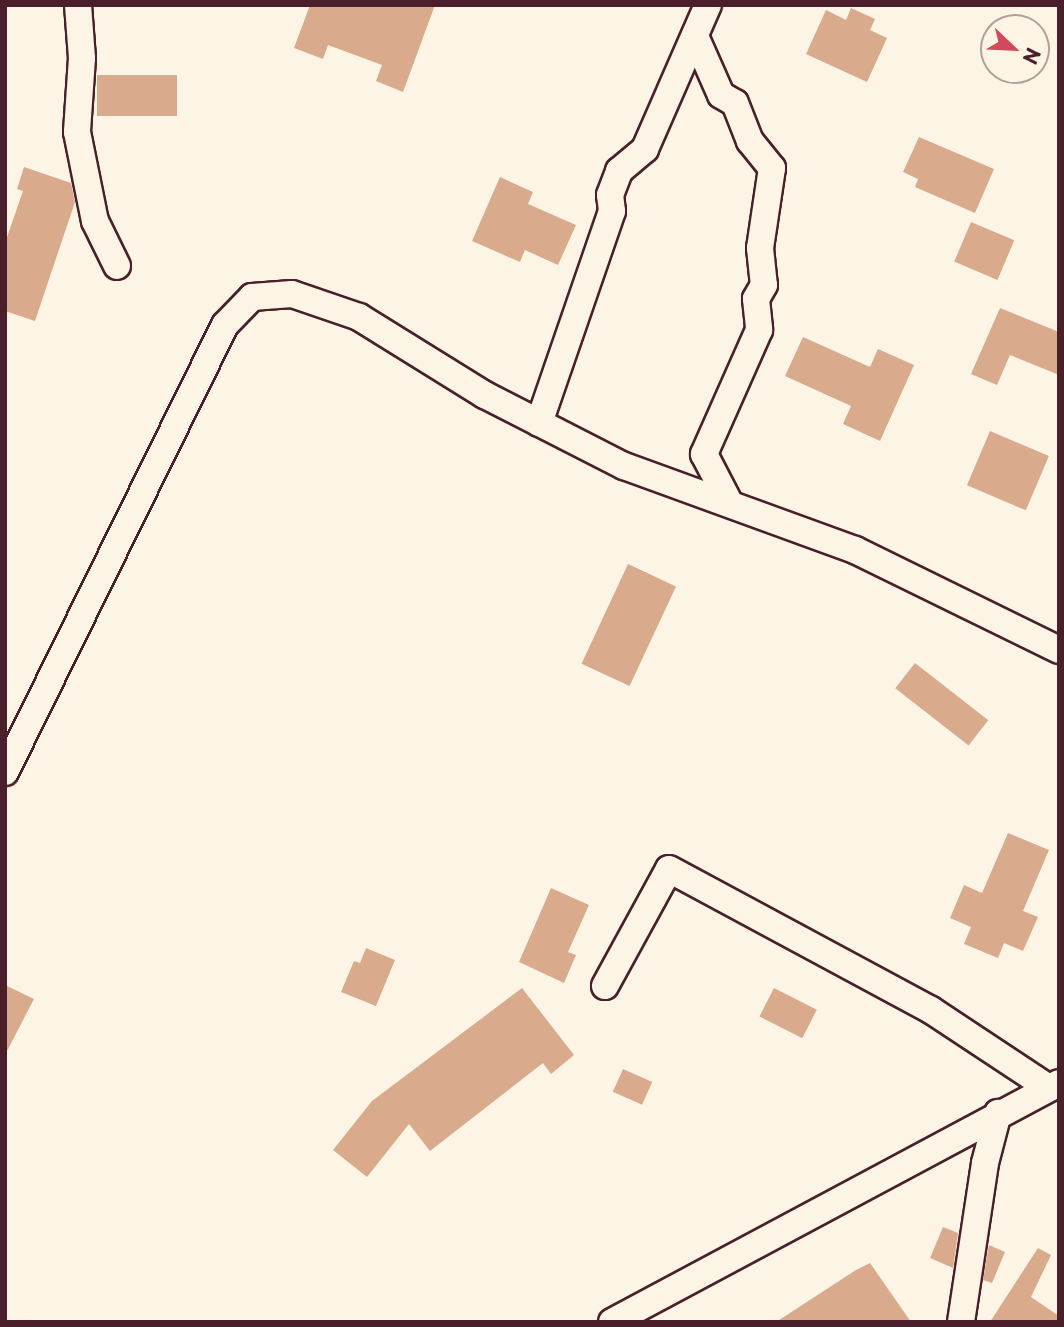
<!DOCTYPE html>
<html>
<head>
<meta charset="utf-8">
<style>
  body { margin:0 }
  #map { position:relative; width:1064px; height:1327px; overflow:hidden; background:#fcf5e5; font-family:"Playpen Sans",sans-serif }
  div>[style] { position:absolute }
  .building>* { inset:0; background:#daaa8c; transform-origin:0 0 }
  .roads { filter:drop-shadow(2px 0 #4a1f2b) drop-shadow(-2px 0 #4a1f2b) drop-shadow(0 2px #4a1f2b) drop-shadow(0 -2px #4a1f2b) }
  .street>* { height:26px; margin:-13px; padding:0 13px; transform-origin:13px; border-radius:13px; background:#fcf5e5 }
  span { translate:-50% -50%; white-space:nowrap; text-align:center; line-height:1.15; -webkit-text-stroke:5px #fcf5e5; paint-order:stroke }
  .frame { position:absolute; inset:0; border:7px solid #4a1f2b; pointer-events:none }
  .north { position:absolute; left:980px; top:14px; width:70px; height:70px; box-sizing:border-box; background:#fcf5e5; border:2px solid #b59f9b; border-radius:50%; rotate:113deg; font-size:19px; font-weight:700; line-height:28px; text-align:center; color:#4a1f2b }
  .north::after { content:''; display:block; margin:auto; width:24px; height:32px; background:#d1495b; clip-path:polygon(50% 0,100% 100%,50% 72%,0 100%) }
</style>
</head>
<body>
<div id="map">
  <div class="building">
    <i style="clip-path:polygon(310px 5px,435px 5px,403px 92px,376px 81px,382px 65px,328px 45px,323px 59px,294px 48px)"></i>
    <i style="clip-path:polygon(851px 8px,875px 19px,870px 30px,887px 38px,867px 82px,806px 54px,826px 10px,846px 20px)"></i>
    <i style="left:97px;top:75px;width:80px;height:41px"></i>
    <i style="clip-path:polygon(919px 137px,994px 169px,975px 213px,915px 187px,918px 179px,903px 172px)"></i>
    <i style="clip-path:polygon(24px 167px,71px 183px,75px 202px,35px 321px,5px 311px,5px 243px,23px 191px,17px 189px)"></i>
    <i style="clip-path:polygon(500px 177px,533px 192px,528px 204px,576px 225px,558px 265px,525px 250px,520px 262px,472px 241px)"></i>
    <i style="left:971px;top:222px;width:47px;height:43px;rotate:23deg"></i>
    <i style="clip-path:polygon(1000px 308px,1059px 332px,1059px 375px,1010px 355px,997px 385px,971px 374px)"></i>
    <i style="clip-path:polygon(803px 337px,870px 367px,878px 349px,914px 365px,880px 441px,843px 424px,851px 406px,785px 376px)"></i>
    <i style="left:990px;top:431px;width:64px;height:59px;rotate:23deg"></i>
    <i style="left:628px;top:564px;width:53px;height:110px;rotate:25deg"></i>
    <i style="left:915px;top:663px;width:93px;height:32px;rotate:38deg"></i>
    <i style="clip-path:polygon(1008px 833px,1049px 850px,1023px 911px,1038px 917px,1023px 951px,1004px 943px,998px 958px,964px 944px,971px 927px,950px 918px,964px 885px,982px 893px)"></i>
    <i style="clip-path:polygon(551px 888px,589px 905px,568px 952px,576px 955px,564px 983px,519px 962px)"></i>
    <i style="clip-path:polygon(366px 948px,395px 960px,376px 1006px,341px 992px,354px 961px,360px 963px)"></i>
    <i style="clip-path:polygon(5px 985px,34px 999px,5px 1055px)"></i>
    <i style="clip-path:polygon(522px 988px,574px 1055px,551px 1074px,543px 1063px,430px 1151px,409px 1124px,367px 1177px,333px 1150px,372px 1101px)"></i>
    <i style="left:774px;top:988px;width:48px;height:32px;rotate:27deg"></i>
    <i style="left:623px;top:1069px;width:32px;height:25px;rotate:24deg"></i>
    <i style="clip-path:polygon(943px 1227px,958px 1233px,953px 1268px,930px 1258px)"></i>
    <i style="clip-path:polygon(989px 1245px,1005px 1252px,992px 1283px,983px 1280px)"></i>
    <i style="clip-path:polygon(1038px 1248px,1051px 1255px,1031px 1297px,1059px 1316px,1059px 1322px,990px 1322px)"></i>
    <i style="clip-path:polygon(870px 1263px,911px 1322px,776px 1322px,856px 1270px)"></i>
  </div>
  <div class="roads">
    <div class="street">
      <i style="left:78px;top:5px;width:53px;rotate:85.7deg"></i>
      <i style="left:82px;top:58px;width:74px;rotate:93.9deg"></i>
      <i style="left:77px;top:132px;width:91px;rotate:78.6deg"></i>
      <i style="left:95px;top:221px;width:50px;rotate:63.9deg"></i>
      <i style="left:695px;top:36px;width:64px;rotate:66.2deg"></i>
      <i style="left:721px;top:95px;width:16px;rotate:30deg"></i>
      <i style="left:735px;top:103px;width:41px;rotate:68.5deg"></i>
      <i style="left:750px;top:141px;width:35px;rotate:51deg"></i>
      <i style="left:772px;top:168px;width:81px;rotate:98.5deg"></i>
      <i style="left:760px;top:248px;width:37px;rotate:84deg"></i>
      <i style="left:764px;top:285px;width:16px;rotate:120deg"></i>
      <i style="left:756px;top:299px;width:31px;rotate:84deg"></i>
      <i style="left:759px;top:330px;width:136px;rotate:113.9deg"></i>
      <i style="left:704px;top:454px;width:54px;rotate:62.5deg"></i>
      <i style="left:539px;top:423px;width:224px;rotate:-71deg"></i>
      <i style="left:612px;top:211px;width:16px;rotate:-97deg"></i>
      <i style="left:610px;top:195px;width:26px;rotate:-69deg"></i>
      <i style="left:619px;top:171px;width:34px;rotate:-40deg"></i>
      <i style="left:645px;top:149px;width:157px;rotate:-66.4deg"></i>
      <i style="left:5px;top:772px;width:498px;rotate:-63.8deg"></i>
      <i style="left:225px;top:325px;width:39px;rotate:-46deg"></i>
      <i style="left:252px;top:297px;width:40px;rotate:-4.3deg"></i>
      <i style="left:292px;top:294px;width:71px;rotate:18.9deg"></i>
      <i style="left:359px;top:317px;width:148px;rotate:31.8deg"></i>
      <i style="left:485px;top:395px;width:156px;rotate:27.1deg"></i>
      <i style="left:624px;top:466px;width:246px;rotate:20deg"></i>
      <i style="left:855px;top:550px;width:227px;rotate:26.1deg"></i>
      <i style="left:605px;top:986px;width:133px;rotate:-61.3deg"></i>
      <i style="left:669px;top:869px;width:298px;rotate:28.3deg"></i>
      <i style="left:931px;top:1010px;width:141px;rotate:33.5deg"></i>
      <i style="left:612px;top:1322px;width:507px;rotate:-28.13deg"></i>
      <i style="left:961px;top:1322px;width:161px;rotate:-81.4deg"></i>
      <i style="left:985px;top:1163px;width:52px;rotate:-75.4deg"></i>
    </div>
  </div>
  <div class="frame"></div>
  <div class="north">N</div>
</div>
</body>
</html>
